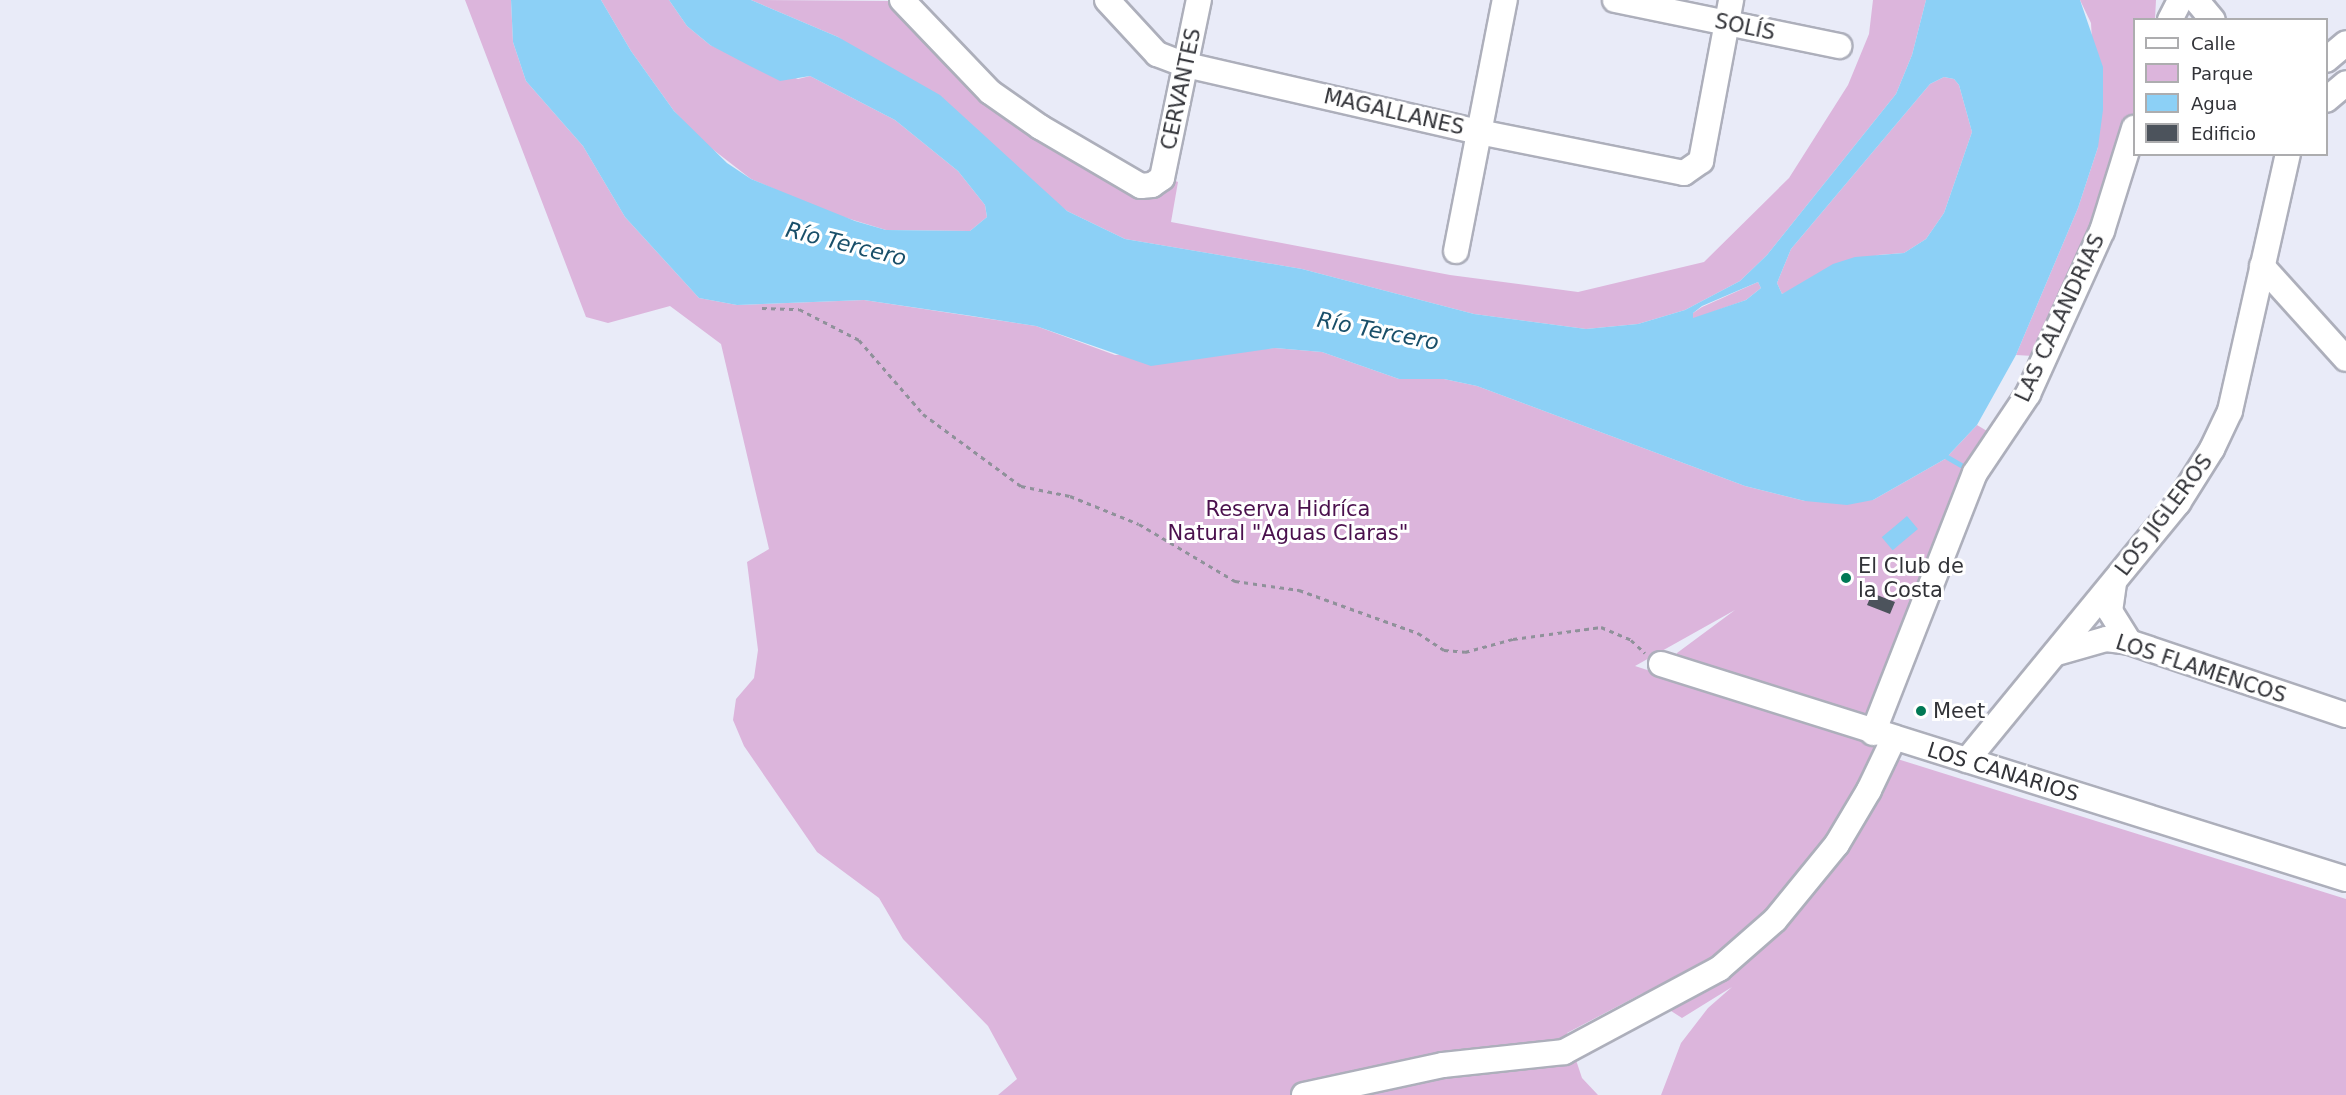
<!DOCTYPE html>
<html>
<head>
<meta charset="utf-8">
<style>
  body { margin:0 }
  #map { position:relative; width:2346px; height:1095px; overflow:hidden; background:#e9ebf8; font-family:"DejaVu Sans",sans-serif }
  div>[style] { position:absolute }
  .green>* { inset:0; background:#dcb5dc }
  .water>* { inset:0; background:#8cd0f6; transform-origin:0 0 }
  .stream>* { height:5px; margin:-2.5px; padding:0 2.5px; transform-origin:2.5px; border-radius:2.5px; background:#8cd0f6 }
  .building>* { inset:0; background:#4c535c }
  .path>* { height:3px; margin-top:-1.5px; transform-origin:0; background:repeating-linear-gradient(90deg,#8f919a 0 4.5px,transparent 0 9px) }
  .roads { filter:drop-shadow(2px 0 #adafbb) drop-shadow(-2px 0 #adafbb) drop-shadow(0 2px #adafbb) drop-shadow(0 -2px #adafbb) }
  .minor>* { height:24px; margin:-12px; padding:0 12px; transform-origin:12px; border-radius:12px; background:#fff }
  .dots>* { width:16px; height:16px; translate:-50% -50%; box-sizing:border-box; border:3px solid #fff; border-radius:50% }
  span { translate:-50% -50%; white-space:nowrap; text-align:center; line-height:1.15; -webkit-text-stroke:6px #fff; paint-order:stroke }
  .street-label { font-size:21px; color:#323338 }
  .park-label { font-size:21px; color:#4a104d }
  .poi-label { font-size:21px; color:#323338 }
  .left { translate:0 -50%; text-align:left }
  .water-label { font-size:22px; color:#194f69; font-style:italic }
  .legend { position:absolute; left:2133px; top:18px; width:195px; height:138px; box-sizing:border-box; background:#fff; border:2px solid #adadaf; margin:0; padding:8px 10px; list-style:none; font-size:18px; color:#323338 }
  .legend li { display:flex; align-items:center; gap:12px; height:30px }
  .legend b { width:30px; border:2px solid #adadaf }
</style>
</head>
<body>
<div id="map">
  <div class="green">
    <i style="clip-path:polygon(465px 0,511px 0,513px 42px,526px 81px,583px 146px,625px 217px,699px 298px,737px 305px,864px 300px,1036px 326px,1115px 355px,1275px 348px,1322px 352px,1399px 379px,1444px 379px,1477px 386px,1745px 486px,1805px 501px,1873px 500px,1945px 459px,1977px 425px,1992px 434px,1868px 713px,1863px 717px,1674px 661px,1677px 653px,1735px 610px,1635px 666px,1876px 745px,1869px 757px,1891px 757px,2346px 899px,2346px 1095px,1661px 1095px,1681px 1043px,1708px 1008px,1732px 987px,1682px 1018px,1643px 993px,1567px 1033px,1582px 1078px,1598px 1095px,998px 1095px,1017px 1079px,988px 1026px,903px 939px,879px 898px,817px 852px,744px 746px,733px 720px,736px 699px,754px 678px,758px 650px,747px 562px,769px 549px,721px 344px,670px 306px,608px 323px,586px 317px)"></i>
    <i style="clip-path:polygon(601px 0,669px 0,687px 26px,710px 45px,798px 79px,810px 76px,895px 120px,958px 171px,985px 205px,987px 217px,970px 231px,886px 230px,830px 213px,751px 179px,702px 141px,674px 111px,631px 51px)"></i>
    <i style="clip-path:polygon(751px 0,889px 1px,989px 105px,1136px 196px,1155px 196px,1173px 180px,1178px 182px,1171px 222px,1450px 275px,1578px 292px,1704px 262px,1789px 178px,1848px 85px,1869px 34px,1873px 0,1926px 0,1912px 55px,1896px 94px,1767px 255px,1740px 281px,1685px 310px,1638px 324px,1586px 329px,1474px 314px,1302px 269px,1125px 239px,1067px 211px,838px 37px)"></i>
    <i style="clip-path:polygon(2080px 0,2156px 0,2155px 19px,2134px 20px,2134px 114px,2094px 237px,2033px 356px,2016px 355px,2078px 208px,2098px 147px,2091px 23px)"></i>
    <i style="clip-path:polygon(1944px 77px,1954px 79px,1959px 85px,1972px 132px,1944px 213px,1926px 239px,1904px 253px,1878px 255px,1782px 294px,1777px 283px,1791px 249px,1930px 84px)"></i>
    <i style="clip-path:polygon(1758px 282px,1761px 288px,1746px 300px,1693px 319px,1693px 313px,1702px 307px)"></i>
  </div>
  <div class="water">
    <i style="clip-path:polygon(evenodd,511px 0,601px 0,631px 51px,674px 111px,727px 163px,751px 179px,855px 221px,886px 230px,970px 231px,987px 217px,985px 205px,958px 171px,895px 120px,810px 76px,780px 81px,750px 66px,710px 45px,687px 26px,669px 0,751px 0,838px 37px,940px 95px,1067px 211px,1125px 239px,1302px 269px,1474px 314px,1586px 329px,1638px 324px,1685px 310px,1740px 281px,1767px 255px,1896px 94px,1912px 55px,1926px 0,2080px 0,2103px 67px,2103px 110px,2098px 147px,2078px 208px,2016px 355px,1977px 425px,1945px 459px,1873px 500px,1847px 505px,1805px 501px,1745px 486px,1477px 386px,1444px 379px,1399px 379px,1322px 352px,1275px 348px,1151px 366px,1036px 326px,972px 316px,864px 300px,737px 305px,699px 298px,625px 217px,583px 146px,526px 81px,513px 42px,511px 0,1944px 77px,1954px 79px,1959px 85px,1972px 132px,1944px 213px,1926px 239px,1904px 253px,1855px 257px,1833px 264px,1782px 294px,1777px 283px,1791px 249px,1930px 84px,1944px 77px,511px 0,1758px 282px,1761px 288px,1746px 300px,1693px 318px,1693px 313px,1702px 306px,1758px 282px)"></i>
    <i style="left:1907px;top:516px;width:17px;height:33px;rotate:50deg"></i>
  </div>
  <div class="stream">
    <i style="left:1947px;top:457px;width:28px;rotate:30deg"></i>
  </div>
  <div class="building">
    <i style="clip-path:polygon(1877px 595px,1895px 602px,1890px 614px,1867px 605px,1870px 598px,1876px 600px)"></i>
  </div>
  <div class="path">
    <i style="left:762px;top:308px;width:37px;rotate:2deg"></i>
    <i style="left:799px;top:309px;width:68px;rotate:27.3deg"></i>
    <i style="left:859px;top:340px;width:98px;rotate:49.1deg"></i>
    <i style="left:923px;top:414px;width:122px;rotate:36.3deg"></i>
    <i style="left:1021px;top:486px;width:50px;rotate:11.5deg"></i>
    <i style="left:1070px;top:496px;width:74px;rotate:22.1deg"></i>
    <i style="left:1139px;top:524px;width:112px;rotate:30.7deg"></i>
    <i style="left:1235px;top:581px;width:65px;rotate:8deg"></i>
    <i style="left:1299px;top:590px;width:127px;rotate:19.9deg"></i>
    <i style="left:1418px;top:633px;width:31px;rotate:33deg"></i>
    <i style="left:1444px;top:650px;width:21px;rotate:5deg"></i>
    <i style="left:1465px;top:652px;width:50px;rotate:-15.2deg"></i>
    <i style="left:1513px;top:639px;width:89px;rotate:-7.8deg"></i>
    <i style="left:1601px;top:627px;width:33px;rotate:23deg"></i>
    <i style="left:1631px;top:640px;width:19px;rotate:43deg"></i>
  </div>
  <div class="roads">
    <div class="minor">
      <i style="left:902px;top:0;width:127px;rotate:46.3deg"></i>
      <i style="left:990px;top:92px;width:61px;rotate:35deg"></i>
      <i style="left:1040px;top:127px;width:117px;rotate:30.3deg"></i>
      <i style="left:1141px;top:186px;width:11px;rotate:-5deg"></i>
      <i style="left:1152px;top:185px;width:12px;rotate:-35deg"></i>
      <i style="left:1162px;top:178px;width:182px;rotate:-78.3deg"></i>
      <i style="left:1107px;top:0;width:74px;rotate:47.2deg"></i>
      <i style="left:1157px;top:54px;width:31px;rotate:21deg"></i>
      <i style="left:1186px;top:65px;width:301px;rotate:12.9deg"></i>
      <i style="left:1479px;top:132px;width:209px;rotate:11.3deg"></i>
      <i style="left:1684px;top:173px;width:21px;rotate:-35deg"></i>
      <i style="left:1701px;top:161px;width:164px;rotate:-79.4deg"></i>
      <i style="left:1615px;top:0;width:229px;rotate:11.6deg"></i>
      <i style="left:2196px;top:0;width:26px;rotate:50deg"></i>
      <i style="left:2170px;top:20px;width:22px;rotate:-63deg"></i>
      <i style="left:2326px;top:60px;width:26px;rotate:-40deg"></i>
      <i style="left:2326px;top:100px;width:26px;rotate:-40deg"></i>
      <i style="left:1456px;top:251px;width:256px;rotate:-79deg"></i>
      <i style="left:2262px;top:266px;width:125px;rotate:47.9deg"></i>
      <i style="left:2114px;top:583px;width:28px;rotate:98deg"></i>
      <i style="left:2110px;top:611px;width:36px;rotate:58deg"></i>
      <i style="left:2057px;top:653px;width:51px;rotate:-15.9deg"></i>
      <i style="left:2106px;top:639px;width:23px;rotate:7deg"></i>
      <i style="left:2129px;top:642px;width:229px;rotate:18.6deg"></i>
      <i style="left:1661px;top:664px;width:718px;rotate:17.43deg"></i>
      <i style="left:1873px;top:733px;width:279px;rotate:-68.6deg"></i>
      <i style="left:1975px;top:473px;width:95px;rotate:-56.1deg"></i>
      <i style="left:2028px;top:394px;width:179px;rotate:-65.6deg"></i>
      <i style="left:2102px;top:231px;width:108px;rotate:-72.7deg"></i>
      <i style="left:1967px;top:760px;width:333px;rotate:-50.6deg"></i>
      <i style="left:2178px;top:503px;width:64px;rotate:-57.8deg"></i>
      <i style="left:2212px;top:449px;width:42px;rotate:-64.7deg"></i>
      <i style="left:2230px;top:411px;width:263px;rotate:-77.3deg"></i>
      <i style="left:1304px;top:1095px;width:142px;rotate:-12.2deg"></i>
      <i style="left:1443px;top:1065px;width:122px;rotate:-6.1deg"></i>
      <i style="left:1564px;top:1052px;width:176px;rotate:-28.2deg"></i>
      <i style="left:1719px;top:969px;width:74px;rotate:-41.2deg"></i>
      <i style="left:1775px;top:920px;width:98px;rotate:-50.8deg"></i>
      <i style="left:1837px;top:844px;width:63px;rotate:-59.3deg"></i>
      <i style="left:1869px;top:790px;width:55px;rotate:-64.4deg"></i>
    </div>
  </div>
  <div class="dots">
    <i style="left:1846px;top:578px;background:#007855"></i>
    <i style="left:1921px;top:711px;background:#007855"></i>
  </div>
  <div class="street-label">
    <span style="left:1745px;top:27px;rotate:12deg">SOLÍS</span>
    <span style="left:1181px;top:89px;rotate:-78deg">CERVANTES</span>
    <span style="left:1394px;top:112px;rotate:13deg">MAGALLANES</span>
    <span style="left:2060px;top:318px;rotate:-65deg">LAS CALANDRIAS</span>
    <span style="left:2164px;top:515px;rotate:-53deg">LOS JIGLEROS</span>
    <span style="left:2201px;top:669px;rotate:18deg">LOS FLAMENCOS</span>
    <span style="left:2003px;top:772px;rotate:17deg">LOS CANARIOS</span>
  </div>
  <div class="park-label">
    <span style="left:1288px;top:521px">Reserva Hidríca<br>Natural "Aguas Claras"</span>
  </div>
  <div class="poi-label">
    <span class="left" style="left:1858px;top:578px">El Club de<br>la Costa</span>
    <span class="left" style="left:1933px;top:711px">Meet</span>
  </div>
  <div class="water-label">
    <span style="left:846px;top:244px;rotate:14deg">Río Tercero</span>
    <span style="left:1378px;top:331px;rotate:11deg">Río Tercero</span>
  </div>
  <ul class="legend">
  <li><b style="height:8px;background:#fff"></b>Calle</li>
  <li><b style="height:16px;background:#dcb5dc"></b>Parque</li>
  <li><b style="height:16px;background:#8cd0f6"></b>Agua</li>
  <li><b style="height:16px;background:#4c535c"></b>Edificio</li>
  </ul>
</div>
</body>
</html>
